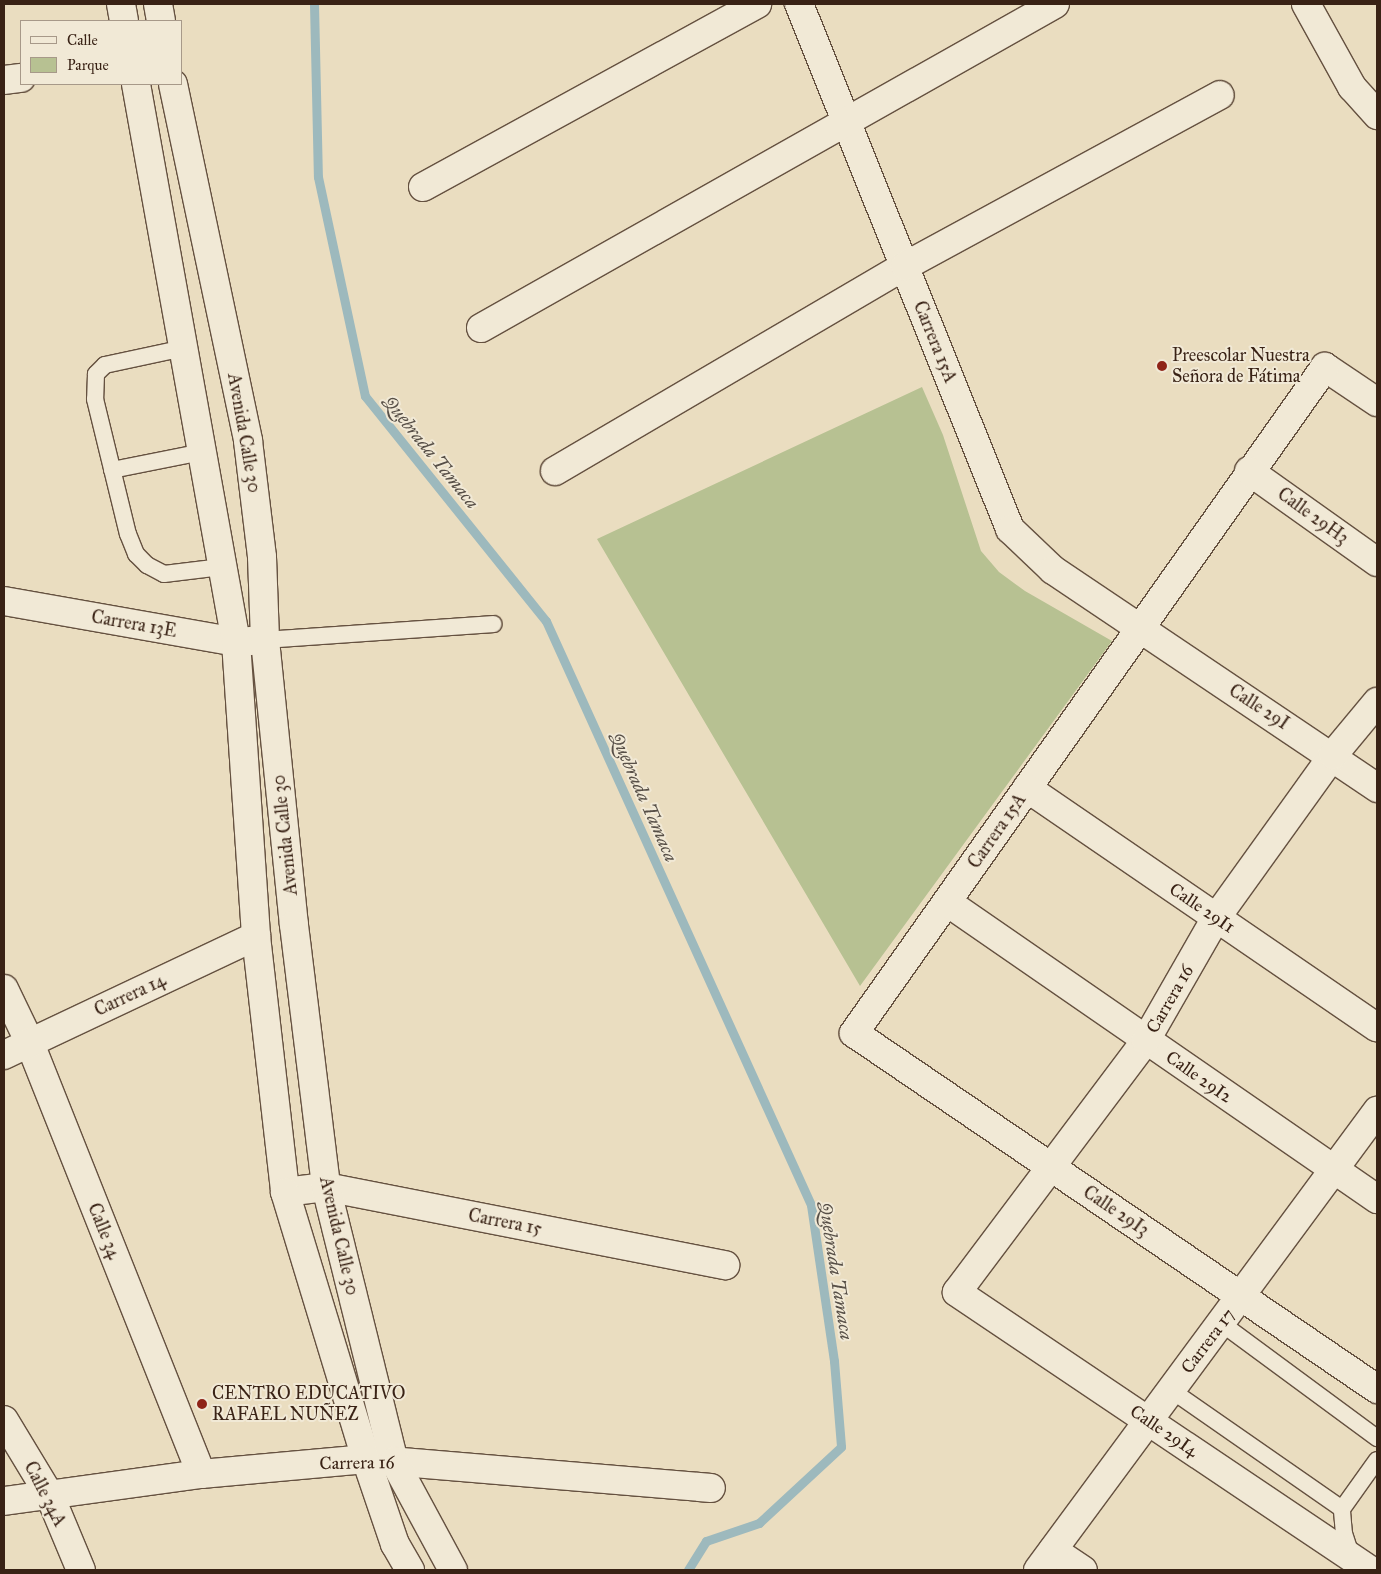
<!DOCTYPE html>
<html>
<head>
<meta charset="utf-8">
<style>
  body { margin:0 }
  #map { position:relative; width:1381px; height:1574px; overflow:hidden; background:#eaddc0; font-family:"IM FELL Great Primer",serif }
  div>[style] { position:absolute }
  .green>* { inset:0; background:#b7c192 }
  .stream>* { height:9px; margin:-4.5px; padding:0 4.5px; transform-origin:4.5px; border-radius:4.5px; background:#9db9bd }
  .roads { filter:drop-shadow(1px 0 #655140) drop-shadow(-1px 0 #655140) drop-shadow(0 1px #655140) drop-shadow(0 -1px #655140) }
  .service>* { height:16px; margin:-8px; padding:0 8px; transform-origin:8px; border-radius:8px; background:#f1e9d6 }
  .minor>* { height:28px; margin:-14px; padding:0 14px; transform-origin:14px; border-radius:14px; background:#f1e9d6 }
  .secondary>* { height:28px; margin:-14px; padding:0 14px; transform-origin:14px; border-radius:14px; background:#f1e9d6 }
  .dots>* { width:14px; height:14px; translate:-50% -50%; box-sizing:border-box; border:2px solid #f1e9d6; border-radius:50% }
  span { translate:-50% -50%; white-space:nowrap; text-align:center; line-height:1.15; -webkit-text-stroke:4px #f1e9d6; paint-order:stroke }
  .street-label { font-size:18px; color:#392215 }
  .poi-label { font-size:18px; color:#392215 }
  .left { translate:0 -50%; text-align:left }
  .water-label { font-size:19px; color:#574f47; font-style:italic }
  .frame { position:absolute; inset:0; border:5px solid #392215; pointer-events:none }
  .legend { position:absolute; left:20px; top:20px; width:162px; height:65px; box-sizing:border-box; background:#f1e9d6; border:1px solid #a79989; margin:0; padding:6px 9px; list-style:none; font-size:15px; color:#392215 }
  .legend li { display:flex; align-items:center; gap:10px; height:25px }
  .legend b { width:25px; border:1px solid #a79989 }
</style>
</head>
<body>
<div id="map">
  <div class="green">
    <i style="clip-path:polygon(922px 387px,943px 435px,981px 551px,999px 572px,1025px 591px,1112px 641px,860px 986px,597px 539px)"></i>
  </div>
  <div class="stream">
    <i style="left:314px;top:4px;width:173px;rotate:88.7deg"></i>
    <i style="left:318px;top:177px;width:224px;rotate:77.9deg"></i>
    <i style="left:365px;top:396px;width:289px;rotate:51.2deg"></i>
    <i style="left:546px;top:621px;width:641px;rotate:65.59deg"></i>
    <i style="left:811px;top:1205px;width:158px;rotate:81.6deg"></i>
    <i style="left:834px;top:1361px;width:86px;rotate:85.3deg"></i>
    <i style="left:841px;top:1447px;width:112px;rotate:137.2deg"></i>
    <i style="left:759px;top:1523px;width:56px;rotate:161.2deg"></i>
    <i style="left:706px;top:1541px;width:34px;rotate:122deg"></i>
  </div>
  <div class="roads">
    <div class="service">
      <i style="left:184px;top:348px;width:81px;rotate:167.9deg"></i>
      <i style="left:105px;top:365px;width:13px;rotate:135deg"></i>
      <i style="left:96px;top:374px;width:25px;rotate:92deg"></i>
      <i style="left:95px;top:399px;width:139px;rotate:76.3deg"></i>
      <i style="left:128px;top:534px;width:22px;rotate:68deg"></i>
      <i style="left:136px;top:554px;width:16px;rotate:45deg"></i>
      <i style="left:147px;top:565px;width:19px;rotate:28deg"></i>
      <i style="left:164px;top:574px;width:58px;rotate:-6.9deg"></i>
      <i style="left:112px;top:470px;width:92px;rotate:-11.3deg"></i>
      <i style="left:265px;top:640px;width:229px;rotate:-4deg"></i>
      <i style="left:1221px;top:1323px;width:194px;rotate:36.4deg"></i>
      <i style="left:1171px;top:1390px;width:208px;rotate:34.8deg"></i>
      <i style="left:1352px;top:1558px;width:25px;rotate:-108deg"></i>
      <i style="left:1344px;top:1534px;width:25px;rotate:-95deg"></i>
      <i style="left:1342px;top:1509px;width:60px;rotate:-54.5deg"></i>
    </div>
    <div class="minor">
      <i style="left:799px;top:4px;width:566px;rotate:68.1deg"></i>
      <i style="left:1010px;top:529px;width:59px;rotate:43.6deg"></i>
      <i style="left:1053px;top:570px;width:391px;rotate:33.9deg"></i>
      <i style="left:1306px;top:4px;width:95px;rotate:61deg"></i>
      <i style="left:1352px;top:87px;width:38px;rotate:48deg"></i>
      <i style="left:4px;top:80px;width:17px;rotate:-7deg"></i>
      <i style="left:423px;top:187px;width:381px;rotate:-28.7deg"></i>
      <i style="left:481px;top:328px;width:659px;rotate:-29.44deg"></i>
      <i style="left:1377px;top:402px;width:63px;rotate:-146.1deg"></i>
      <i style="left:1325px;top:367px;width:816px;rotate:125.27deg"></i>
      <i style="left:854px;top:1033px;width:633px;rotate:34.24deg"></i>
      <i style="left:555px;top:471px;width:406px;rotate:-30.4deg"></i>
      <i style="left:905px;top:266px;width:358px;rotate:-28.5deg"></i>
      <i style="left:1249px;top:471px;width:157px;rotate:35.4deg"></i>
      <i style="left:4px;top:601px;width:236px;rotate:10deg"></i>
      <i style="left:236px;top:642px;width:29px;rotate:-4deg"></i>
      <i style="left:1027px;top:788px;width:424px;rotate:34.4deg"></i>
      <i style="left:947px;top:902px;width:523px;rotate:34.63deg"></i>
      <i style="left:4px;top:989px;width:58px;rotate:64.3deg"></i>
      <i style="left:29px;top:1041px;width:466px;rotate:68.3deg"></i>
      <i style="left:4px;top:1055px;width:279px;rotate:-25.3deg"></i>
      <i style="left:285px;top:1192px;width:41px;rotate:-7deg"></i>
      <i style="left:326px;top:1187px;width:407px;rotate:11.1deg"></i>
      <i style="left:4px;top:1420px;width:89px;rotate:58.8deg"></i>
      <i style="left:50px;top:1496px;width:80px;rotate:67.3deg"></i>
      <i style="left:4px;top:1501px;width:199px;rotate:-7.8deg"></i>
      <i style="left:201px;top:1474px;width:166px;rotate:-5.2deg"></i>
      <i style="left:366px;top:1459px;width:346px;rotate:4.8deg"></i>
      <i style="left:1053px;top:1550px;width:36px;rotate:34deg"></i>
      <i style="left:1038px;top:1570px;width:571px;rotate:-53.55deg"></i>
      <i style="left:1370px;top:1570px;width:498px;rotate:-146.1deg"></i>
      <i style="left:957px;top:1292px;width:315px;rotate:-53.1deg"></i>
      <i style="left:1146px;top:1040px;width:141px;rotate:-60.2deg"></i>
      <i style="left:1216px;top:918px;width:201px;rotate:-54.3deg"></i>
      <i style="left:1333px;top:755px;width:69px;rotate:-50.3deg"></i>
    </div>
    <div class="secondary">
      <i style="left:121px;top:4px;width:17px;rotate:80deg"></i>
      <i style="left:158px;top:4px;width:17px;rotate:80deg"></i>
      <i style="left:136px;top:84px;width:567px;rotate:79.84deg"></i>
      <i style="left:236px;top:642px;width:295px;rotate:86.1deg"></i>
      <i style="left:256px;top:936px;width:258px;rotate:83.5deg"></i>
      <i style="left:285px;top:1192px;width:279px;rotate:73.1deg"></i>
      <i style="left:366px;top:1459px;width:90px;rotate:71.2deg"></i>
      <i style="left:395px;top:1544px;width:30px;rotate:60deg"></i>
      <i style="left:173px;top:84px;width:365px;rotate:78.1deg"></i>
      <i style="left:248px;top:441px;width:117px;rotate:83.1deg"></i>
      <i style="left:262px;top:557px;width:83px;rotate:87.9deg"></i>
      <i style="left:265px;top:640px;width:286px;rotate:84.2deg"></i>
      <i style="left:294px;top:925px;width:264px;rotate:83deg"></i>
      <i style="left:326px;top:1187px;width:282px;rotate:76.1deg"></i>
      <i style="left:394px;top:1461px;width:124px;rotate:61.6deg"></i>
    </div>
  </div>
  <div class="dots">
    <i style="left:1162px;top:366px;background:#8f2418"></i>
    <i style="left:202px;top:1404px;background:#8f2418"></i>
  </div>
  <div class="street-label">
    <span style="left:935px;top:342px;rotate:68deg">Carrera 15A</span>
    <span style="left:244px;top:433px;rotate:80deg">Avenida Calle 30</span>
    <span style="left:1313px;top:516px;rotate:36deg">Calle 29H3</span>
    <span style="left:134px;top:624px;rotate:10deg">Carrera 13E</span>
    <span style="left:1259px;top:707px;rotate:33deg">Calle 29I</span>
    <span style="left:997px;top:831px;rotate:-55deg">Carrera 15A</span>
    <span style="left:285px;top:835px;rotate:-96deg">Avenida Calle 30</span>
    <span style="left:1202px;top:908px;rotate:34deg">Calle 29I1</span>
    <span style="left:130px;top:995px;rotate:-25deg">Carrera 14</span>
    <span style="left:1170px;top:999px;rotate:-60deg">Carrera 16</span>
    <span style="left:1199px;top:1077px;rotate:35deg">Calle 29I2</span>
    <span style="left:1116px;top:1211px;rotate:34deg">Calle 29I3</span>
    <span style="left:505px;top:1222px;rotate:11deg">Carrera 15</span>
    <span style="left:104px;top:1231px;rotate:68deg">Calle 34</span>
    <span style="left:339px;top:1236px;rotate:77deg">Avenida Calle 30</span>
    <span style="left:1208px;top:1341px;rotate:-53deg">Carrera 17</span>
    <span style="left:1164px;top:1431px;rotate:34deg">Calle 29I4</span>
    <span style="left:357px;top:1463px;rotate:-1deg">Carrera 16</span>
    <span style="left:45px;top:1494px;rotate:63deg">Calle 34A</span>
  </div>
  <div class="poi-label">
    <span class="left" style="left:1172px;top:366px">Preescolar Nuestra<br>Señora de Fátima</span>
    <span class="left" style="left:212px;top:1404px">CENTRO EDUCATIVO<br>RAFAEL NUÑEZ</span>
  </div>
  <div class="water-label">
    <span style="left:431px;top:452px;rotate:51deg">Quebrada Tamaca</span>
    <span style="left:644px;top:797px;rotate:66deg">Quebrada Tamaca</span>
    <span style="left:836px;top:1271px;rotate:81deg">Quebrada Tamaca</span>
  </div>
  <div class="frame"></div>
  <ul class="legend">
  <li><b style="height:6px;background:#f1e9d6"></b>Calle</li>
  <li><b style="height:14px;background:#b7c192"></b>Parque</li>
  </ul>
</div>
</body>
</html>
